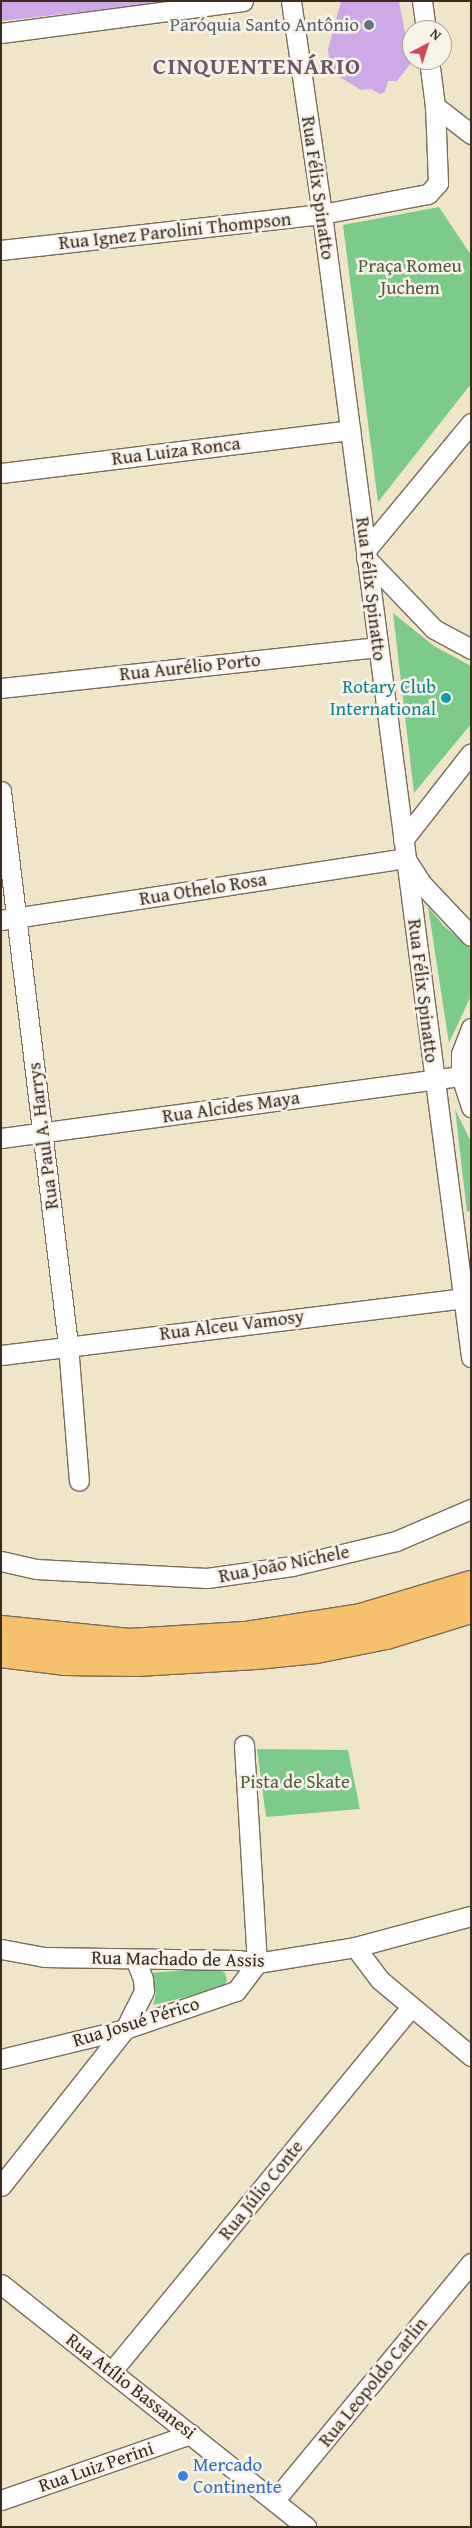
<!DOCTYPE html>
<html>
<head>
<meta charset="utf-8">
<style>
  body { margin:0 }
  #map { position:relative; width:472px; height:2528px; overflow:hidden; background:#efe6ca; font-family:"Gentium Book Plus",serif }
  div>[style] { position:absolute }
  .green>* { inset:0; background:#7dcb8b }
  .building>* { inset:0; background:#cda9e7 }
  .roads { filter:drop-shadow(1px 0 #7a6c5a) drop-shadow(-1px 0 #7a6c5a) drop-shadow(0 1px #7a6c5a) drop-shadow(0 -1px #7a6c5a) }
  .street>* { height:19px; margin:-9.5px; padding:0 9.5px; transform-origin:9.5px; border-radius:9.5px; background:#fff }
  .highway>* { height:28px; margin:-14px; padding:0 14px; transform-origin:14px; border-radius:14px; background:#f7c06c }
  .dots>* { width:14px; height:14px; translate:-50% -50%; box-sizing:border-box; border:2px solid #f7f3e8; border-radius:50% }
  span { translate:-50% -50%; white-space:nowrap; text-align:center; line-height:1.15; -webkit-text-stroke:5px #f7f3e8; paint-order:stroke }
  .worship-label { font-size:19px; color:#5b616d }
  .right { translate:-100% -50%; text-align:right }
  .street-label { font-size:19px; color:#3b2a1e }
  .park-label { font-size:19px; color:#4f5a3f }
  .culture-label { font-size:19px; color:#0d838f }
  .shop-label { font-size:19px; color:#366cbe }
  .left { translate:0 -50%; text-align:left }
  .district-label { font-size:24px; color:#6e5664; font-weight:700; letter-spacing:1px }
  .frame { position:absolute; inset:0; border:2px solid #3b2a1e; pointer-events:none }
  .north { position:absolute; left:402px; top:20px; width:50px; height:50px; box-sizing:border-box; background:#f7f3e8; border:1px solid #aca397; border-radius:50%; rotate:40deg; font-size:14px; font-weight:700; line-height:20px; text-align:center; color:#3b2a1e }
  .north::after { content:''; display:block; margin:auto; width:18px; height:22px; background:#d1495b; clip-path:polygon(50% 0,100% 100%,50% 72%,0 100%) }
</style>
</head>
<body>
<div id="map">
  <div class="green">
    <i style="clip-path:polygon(439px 207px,471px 255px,471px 384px,378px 502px,343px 225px)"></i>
    <i style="clip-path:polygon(393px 613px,434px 646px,471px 666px,471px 724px,414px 793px)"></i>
    <i style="clip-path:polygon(428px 907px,444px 926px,471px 949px,471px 996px,449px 1043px)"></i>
    <i style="clip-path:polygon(455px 1109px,471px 1142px,471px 1210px,467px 1212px)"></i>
    <i style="clip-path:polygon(257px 1749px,348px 1750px,360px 1809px,266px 1817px)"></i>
    <i style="clip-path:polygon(217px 1968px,225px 1973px,227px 1980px,223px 1988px,153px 2005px,156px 1994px,148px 1973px)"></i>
  </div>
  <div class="building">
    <i style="clip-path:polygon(1px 1px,160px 1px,160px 3px,1px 21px)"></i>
    <i style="clip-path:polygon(341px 1px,399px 1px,411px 63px,397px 81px,388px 81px,385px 92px,380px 94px,371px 89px,361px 90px,330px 71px,328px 49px)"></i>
  </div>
  <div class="roads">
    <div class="street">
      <i style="left:291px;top:1px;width:215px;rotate:81.7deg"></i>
      <i style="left:322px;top:214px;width:1153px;rotate:82.57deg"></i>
      <i style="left:422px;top:1px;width:29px;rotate:82deg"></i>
      <i style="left:1px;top:33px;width:244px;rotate:-7.5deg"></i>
      <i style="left:435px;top:106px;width:46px;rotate:37.9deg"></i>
      <i style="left:1px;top:250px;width:323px;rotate:-6.4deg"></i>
      <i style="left:322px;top:214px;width:108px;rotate:-10.7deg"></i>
      <i style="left:428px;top:194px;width:15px;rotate:-48deg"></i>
      <i style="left:438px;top:183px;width:77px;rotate:-92.2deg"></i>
      <i style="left:435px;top:106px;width:46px;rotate:-97.4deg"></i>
      <i style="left:1px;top:473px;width:352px;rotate:-7deg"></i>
      <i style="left:366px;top:550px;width:165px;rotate:-50.4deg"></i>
      <i style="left:366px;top:558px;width:98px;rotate:46.2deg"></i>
      <i style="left:434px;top:629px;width:42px;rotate:28.4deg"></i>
      <i style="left:1px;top:688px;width:379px;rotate:-6.2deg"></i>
      <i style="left:1px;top:791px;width:558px;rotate:83.1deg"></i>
      <i style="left:68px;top:1345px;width:136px;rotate:85.4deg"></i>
      <i style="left:403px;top:840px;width:110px;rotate:-52deg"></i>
      <i style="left:1px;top:920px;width:409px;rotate:-8.7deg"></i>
      <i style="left:405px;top:858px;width:30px;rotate:57deg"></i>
      <i style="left:421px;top:883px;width:73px;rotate:46.7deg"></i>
      <i style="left:471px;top:1028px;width:28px;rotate:111deg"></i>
      <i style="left:461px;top:1054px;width:22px;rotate:90deg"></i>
      <i style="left:461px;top:1076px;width:33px;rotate:72deg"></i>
      <i style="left:1px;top:1138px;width:464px;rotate:-7.7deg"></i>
      <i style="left:1px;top:1355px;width:466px;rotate:-7deg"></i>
      <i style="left:1px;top:1561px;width:36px;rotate:13deg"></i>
      <i style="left:36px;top:1569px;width:171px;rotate:3deg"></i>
      <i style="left:207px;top:1578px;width:86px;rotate:-8deg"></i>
      <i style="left:292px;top:1566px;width:107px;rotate:-13.5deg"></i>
      <i style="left:396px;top:1541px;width:82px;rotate:-23.1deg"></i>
      <i style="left:244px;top:1745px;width:218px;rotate:86.6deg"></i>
      <i style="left:355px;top:1947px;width:41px;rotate:52.9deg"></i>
      <i style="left:380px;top:1980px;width:119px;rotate:39.9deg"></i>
      <i style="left:1px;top:1949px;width:44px;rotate:10.5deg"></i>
      <i style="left:44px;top:1957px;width:194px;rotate:0.9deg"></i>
      <i style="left:238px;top:1960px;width:19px;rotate:9deg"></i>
      <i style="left:257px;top:1963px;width:99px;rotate:-9.3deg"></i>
      <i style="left:355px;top:1947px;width:120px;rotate:-15deg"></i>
      <i style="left:1px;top:2059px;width:128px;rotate:-13.6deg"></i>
      <i style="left:125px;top:2029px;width:117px;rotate:-18.9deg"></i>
      <i style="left:236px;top:1991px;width:35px;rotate:-53deg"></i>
      <i style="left:1px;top:2186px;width:200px;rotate:-51.7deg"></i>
      <i style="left:125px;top:2029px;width:42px;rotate:-63.4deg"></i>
      <i style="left:144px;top:1991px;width:12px;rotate:-95deg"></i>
      <i style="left:143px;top:1979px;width:19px;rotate:-111deg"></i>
      <i style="left:1px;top:2284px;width:390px;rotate:38.5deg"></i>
      <i style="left:112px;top:2371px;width:470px;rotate:-50.6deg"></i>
      <i style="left:1px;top:2500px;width:201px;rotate:-19.2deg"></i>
      <i style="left:274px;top:2501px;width:309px;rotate:-50.4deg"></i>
    </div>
    <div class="highway">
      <i style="left:1px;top:1630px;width:129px;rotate:5.8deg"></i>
      <i style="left:129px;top:1643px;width:116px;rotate:-3.5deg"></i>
      <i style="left:245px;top:1636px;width:117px;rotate:-8.8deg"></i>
      <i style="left:361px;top:1618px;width:115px;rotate:-16.7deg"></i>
      <i style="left:1px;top:1653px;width:64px;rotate:7.1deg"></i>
      <i style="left:65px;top:1661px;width:72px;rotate:0.8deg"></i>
      <i style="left:137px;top:1662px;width:119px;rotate:-3.4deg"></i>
      <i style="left:256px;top:1655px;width:60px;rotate:-5.7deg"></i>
      <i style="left:316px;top:1649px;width:71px;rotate:-11.3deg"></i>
      <i style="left:386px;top:1635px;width:89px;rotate:-17deg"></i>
    </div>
  </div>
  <div class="dots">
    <i style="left:369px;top:25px;background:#6b7280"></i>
    <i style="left:446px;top:698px;background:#0f9aa8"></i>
    <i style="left:183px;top:2476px;background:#3f7fe0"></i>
  </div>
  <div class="worship-label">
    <span class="right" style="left:359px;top:25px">Paróquia Santo Antônio</span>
  </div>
  <div class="street-label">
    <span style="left:318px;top:188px;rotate:82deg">Rua Félix Spinatto</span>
    <span style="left:175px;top:231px;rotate:-6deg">Rua Ignez Parolini Thompson</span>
    <span style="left:176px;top:451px;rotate:-7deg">Rua Luiza Ronca</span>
    <span style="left:371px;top:589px;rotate:83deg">Rua Félix Spinatto</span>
    <span style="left:190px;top:667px;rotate:-6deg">Rua Aurélio Porto</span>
    <span style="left:203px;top:889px;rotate:-9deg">Rua Othelo Rosa</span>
    <span style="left:423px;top:991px;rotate:83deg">Rua Félix Spinatto</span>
    <span style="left:231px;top:1107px;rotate:-8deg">Rua Alcides Maya</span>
    <span style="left:43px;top:1136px;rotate:-97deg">Rua Paul A. Harrys</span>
    <span style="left:232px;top:1325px;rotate:-7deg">Rua Alceu Vamosy</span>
    <span style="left:284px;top:1564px;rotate:-11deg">Rua João Nichele</span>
    <span style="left:178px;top:1959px;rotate:1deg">Rua Machado de Assis</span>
    <span style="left:136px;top:2022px;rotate:-17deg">Rua Josué Périco</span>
    <span style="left:261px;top:2190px;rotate:-51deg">Rua Júlio Conte</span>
    <span style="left:373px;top:2382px;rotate:-51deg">Rua Leopoldo Carlin</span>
    <span style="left:131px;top:2386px;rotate:38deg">Rua Atílio Bassanesi</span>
    <span style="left:96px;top:2467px;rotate:-19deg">Rua Luiz Perini</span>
  </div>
  <div class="park-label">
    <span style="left:410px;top:277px">Praça Romeu<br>Juchem</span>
    <span style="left:295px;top:1782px">Pista de Skate</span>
  </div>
  <div class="culture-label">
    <span class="right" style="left:436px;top:698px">Rotary Club<br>International</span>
  </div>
  <div class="shop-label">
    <span class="left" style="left:193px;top:2476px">Mercado<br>Continente</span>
  </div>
  <div class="district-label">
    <span style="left:257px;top:66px">CINQUENTENÁRIO</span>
  </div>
  <div class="frame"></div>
  <div class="north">N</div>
</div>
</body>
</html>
